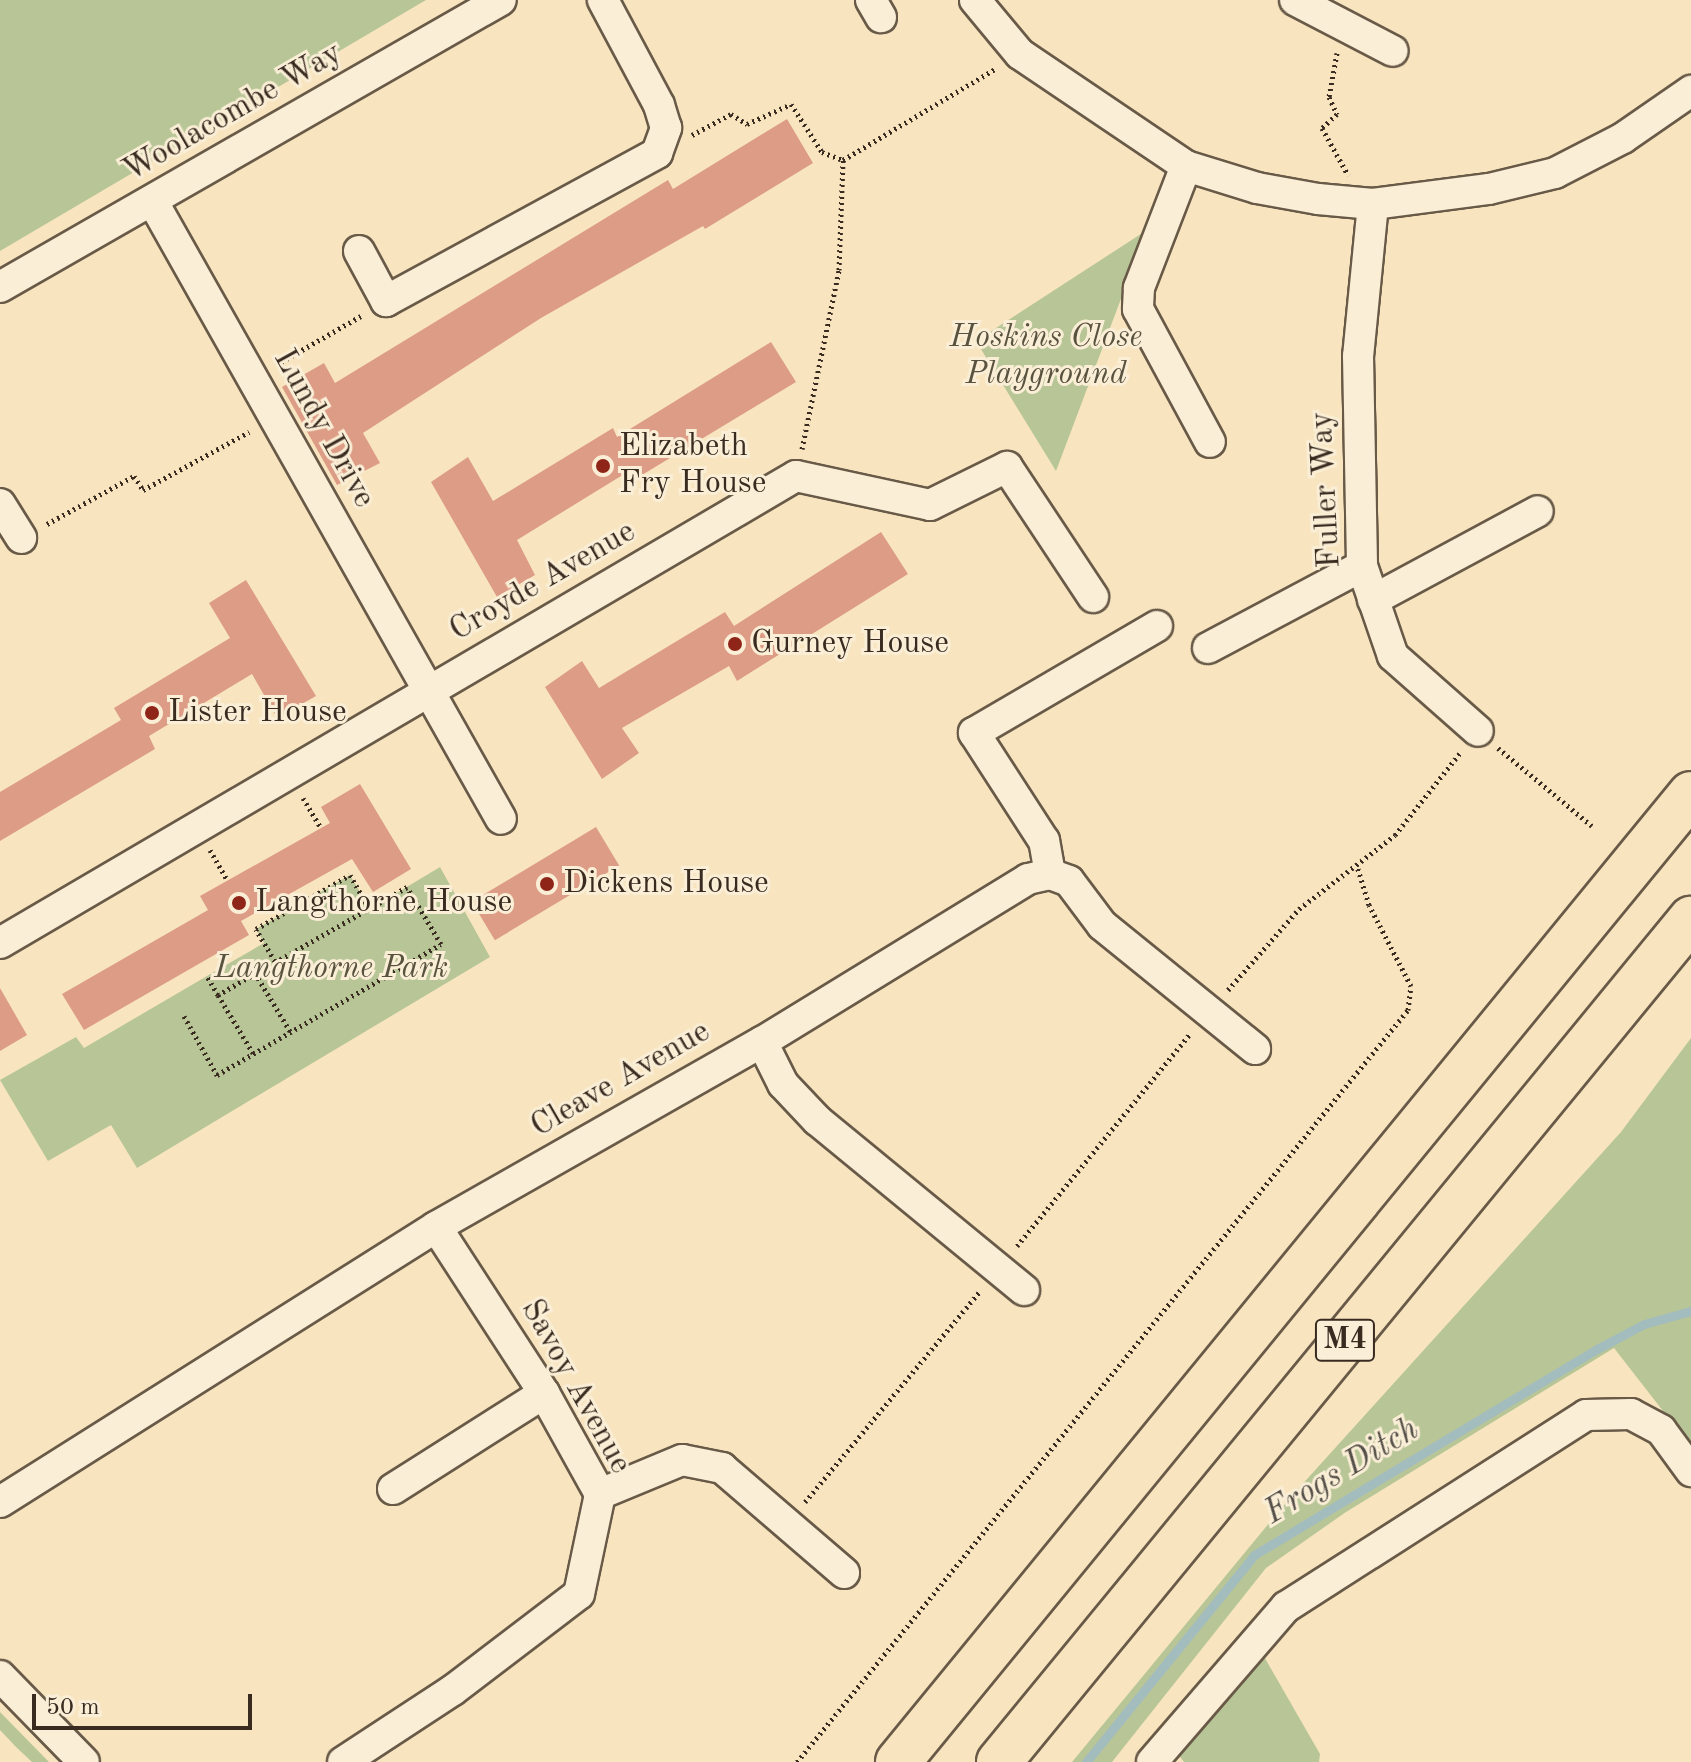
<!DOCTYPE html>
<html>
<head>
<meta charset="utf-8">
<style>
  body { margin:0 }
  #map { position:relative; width:1691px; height:1762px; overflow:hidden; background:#f8e5c0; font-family:"Old Standard TT",serif }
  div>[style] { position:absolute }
  .green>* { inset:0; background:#b8c697 }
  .stream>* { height:9px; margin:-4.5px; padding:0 4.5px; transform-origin:4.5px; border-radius:4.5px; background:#a3bcbe }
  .building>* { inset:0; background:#dd9c85; transform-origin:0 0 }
  .path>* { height:5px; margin-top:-2.5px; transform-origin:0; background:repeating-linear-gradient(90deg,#392b20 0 2px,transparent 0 6px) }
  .roads { filter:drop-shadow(2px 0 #695a48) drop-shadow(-2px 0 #695a48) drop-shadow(0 2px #695a48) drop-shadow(0 -2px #695a48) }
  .minor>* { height:30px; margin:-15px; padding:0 15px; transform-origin:15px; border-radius:15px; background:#faeed6 }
  .highway>* { height:44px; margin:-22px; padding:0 22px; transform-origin:22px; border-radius:22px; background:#f8e5c0 }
  .dots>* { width:22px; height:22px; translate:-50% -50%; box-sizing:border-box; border:4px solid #faeed6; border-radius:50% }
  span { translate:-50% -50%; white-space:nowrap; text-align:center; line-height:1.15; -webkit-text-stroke:6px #faeed6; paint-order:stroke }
  .shield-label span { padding:2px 6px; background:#faeed6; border:2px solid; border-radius:6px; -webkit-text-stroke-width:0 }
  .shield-label { font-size:30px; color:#392b20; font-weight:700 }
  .street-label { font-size:32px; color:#392b20 }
  .park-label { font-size:32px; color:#59523e; font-style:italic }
  .poi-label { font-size:32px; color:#392b20 }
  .left { translate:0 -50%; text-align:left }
  .water-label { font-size:34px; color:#544f48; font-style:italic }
  .scale { position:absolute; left:32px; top:1694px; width:220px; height:36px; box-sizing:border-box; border:4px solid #392b20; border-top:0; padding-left:10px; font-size:24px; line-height:28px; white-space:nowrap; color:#392b20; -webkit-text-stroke:6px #faeed6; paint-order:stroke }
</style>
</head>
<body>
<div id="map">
  <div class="green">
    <i style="clip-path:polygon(0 0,426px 0,0 251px)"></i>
    <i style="clip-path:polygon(1147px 230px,1056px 471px,976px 341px)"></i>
    <i style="clip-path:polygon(440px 867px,490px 957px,137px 1168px,111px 1125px,48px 1161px,0 1080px,76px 1037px,84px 1048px,207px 976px,264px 943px,256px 929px,350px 875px,370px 909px)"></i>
    <i style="clip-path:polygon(1691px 1038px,1691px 1447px,1614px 1348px,1346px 1512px,1266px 1568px,1112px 1762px,1072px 1762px,1289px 1499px,1621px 1132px)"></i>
    <i style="clip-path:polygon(1262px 1653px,1320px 1754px,1319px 1762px,1184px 1762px,1173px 1748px)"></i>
    <i style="clip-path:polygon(0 1712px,49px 1762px,32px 1762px,16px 1747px,0 1730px)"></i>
  </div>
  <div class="stream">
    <i style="left:1086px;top:1762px;width:267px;rotate:-50.9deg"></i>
    <i style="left:1254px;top:1555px;width:400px;rotate:-31deg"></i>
    <i style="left:1597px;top:1349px;width:53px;rotate:-28deg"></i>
    <i style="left:1644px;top:1324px;width:49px;rotate:-15.5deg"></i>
  </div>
  <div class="building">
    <i style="clip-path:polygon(787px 119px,813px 163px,705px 229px,703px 226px,541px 318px,363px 433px,380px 463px,337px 485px,282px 387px,324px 363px,335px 383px,668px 180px,673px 189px)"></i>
    <i style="clip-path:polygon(771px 342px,796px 382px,627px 484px,621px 476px,517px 540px,535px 575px,497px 597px,431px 482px,468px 457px,493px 501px,613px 428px,617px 437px)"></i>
    <i style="clip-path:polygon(881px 532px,908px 574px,737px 681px,729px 666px,622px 728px,639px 753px,602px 779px,545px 687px,582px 661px,599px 688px,725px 612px,734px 626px)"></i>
    <i style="clip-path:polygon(246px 580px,316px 696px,277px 718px,252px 674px,149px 736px,155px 749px,0 841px,0 792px,121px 720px,114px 708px,230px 638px,209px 603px)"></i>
    <i style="clip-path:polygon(360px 784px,411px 869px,373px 892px,352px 859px,241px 921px,249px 935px,84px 1030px,62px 994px,208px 910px,200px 896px,330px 823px,321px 807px)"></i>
    <i style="left:596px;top:827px;width:45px;height:145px;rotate:59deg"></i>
    <i style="clip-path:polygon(0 988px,27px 1035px,0 1051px)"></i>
  </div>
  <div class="path">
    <i style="left:1337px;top:53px;width:45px;rotate:100.3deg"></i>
    <i style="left:1329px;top:97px;width:19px;rotate:65deg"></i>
    <i style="left:1337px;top:114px;width:21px;rotate:137deg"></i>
    <i style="left:1322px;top:128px;width:54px;rotate:61deg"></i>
    <i style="left:692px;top:135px;width:44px;rotate:-28.3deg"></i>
    <i style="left:731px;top:114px;width:19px;rotate:32deg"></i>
    <i style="left:747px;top:124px;width:48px;rotate:-24.4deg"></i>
    <i style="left:791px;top:104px;width:57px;rotate:57.1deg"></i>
    <i style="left:822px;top:152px;width:22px;rotate:21deg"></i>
    <i style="left:276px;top:365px;width:98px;rotate:-30deg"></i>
    <i style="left:802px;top:449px;width:183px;rotate:-78.3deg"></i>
    <i style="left:839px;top:270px;width:110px;rotate:-87.9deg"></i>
    <i style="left:843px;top:160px;width:177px;rotate:-30.9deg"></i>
    <i style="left:47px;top:524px;width:99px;rotate:-28.9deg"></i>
    <i style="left:134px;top:476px;width:17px;rotate:57deg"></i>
    <i style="left:143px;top:490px;width:121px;rotate:-28.7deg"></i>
    <i style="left:1498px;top:748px;width:122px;rotate:39.7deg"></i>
    <i style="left:303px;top:798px;width:35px;rotate:59deg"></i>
    <i style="left:210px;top:850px;width:34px;rotate:60deg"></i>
    <i style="left:275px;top:961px;width:37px;rotate:-121deg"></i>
    <i style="left:256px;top:929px;width:108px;rotate:-29.9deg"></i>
    <i style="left:350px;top:875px;width:38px;rotate:60deg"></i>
    <i style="left:255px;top:973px;width:68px;rotate:58.9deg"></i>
    <i style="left:1228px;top:990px;width:108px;rotate:-48.8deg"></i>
    <i style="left:1299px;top:909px;width:121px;rotate:-37.6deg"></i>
    <i style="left:1395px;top:835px;width:105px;rotate:-51.6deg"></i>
    <i style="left:218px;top:995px;width:68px;rotate:58.9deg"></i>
    <i style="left:184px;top:1016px;width:68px;rotate:60.8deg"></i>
    <i style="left:217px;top:1075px;width:259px;rotate:-30.3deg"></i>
    <i style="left:441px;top:944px;width:66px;rotate:-120.8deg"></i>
    <i style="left:407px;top:887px;width:218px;rotate:150.3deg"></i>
    <i style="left:218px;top:995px;width:22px;rotate:-120deg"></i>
    <i style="left:1017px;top:1246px;width:274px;rotate:-50.8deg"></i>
    <i style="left:805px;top:1502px;width:274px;rotate:-50.3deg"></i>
    <i style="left:797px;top:1762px;width:969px;rotate:-50.91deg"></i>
    <i style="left:1408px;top:1010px;width:24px;rotate:-83deg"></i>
    <i style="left:1411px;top:986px;width:91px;rotate:-117.4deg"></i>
    <i style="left:1369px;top:905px;width:39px;rotate:-107deg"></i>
  </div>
  <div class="roads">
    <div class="minor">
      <i style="left:871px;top:0;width:20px;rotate:60deg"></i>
      <i style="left:975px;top:0;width:70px;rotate:50.2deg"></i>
      <i style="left:1020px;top:54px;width:200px;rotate:34deg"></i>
      <i style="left:1186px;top:166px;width:74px;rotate:17.2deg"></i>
      <i style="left:1257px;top:188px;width:62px;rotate:10.2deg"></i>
      <i style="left:1318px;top:199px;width:55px;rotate:5.2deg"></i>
      <i style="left:1373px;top:204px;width:117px;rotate:-7.4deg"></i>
      <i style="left:1489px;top:189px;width:68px;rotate:-13.6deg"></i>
      <i style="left:1555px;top:173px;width:76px;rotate:-27.2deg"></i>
      <i style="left:1623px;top:138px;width:83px;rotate:-34.7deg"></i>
      <i style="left:1295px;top:0;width:110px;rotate:27.5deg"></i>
      <i style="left:1186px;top:166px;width:131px;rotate:111.1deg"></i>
      <i style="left:1139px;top:288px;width:21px;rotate:93deg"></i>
      <i style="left:1138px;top:309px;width:151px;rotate:61.6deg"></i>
      <i style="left:153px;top:202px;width:708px;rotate:60.58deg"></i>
      <i style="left:1373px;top:204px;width:153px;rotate:95.6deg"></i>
      <i style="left:1358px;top:356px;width:210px;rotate:88.9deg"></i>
      <i style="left:1362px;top:566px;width:95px;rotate:71deg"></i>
      <i style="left:1393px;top:656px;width:113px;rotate:41.4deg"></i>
      <i style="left:359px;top:251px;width:57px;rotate:61.6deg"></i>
      <i style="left:386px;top:301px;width:309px;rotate:-28.6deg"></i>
      <i style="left:657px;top:153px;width:27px;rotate:-70deg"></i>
      <i style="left:666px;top:128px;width:24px;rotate:-107deg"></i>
      <i style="left:659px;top:105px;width:119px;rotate:-118.1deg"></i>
      <i style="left:0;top:287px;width:577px;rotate:-29.81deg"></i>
      <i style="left:0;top:504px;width:40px;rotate:58deg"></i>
      <i style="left:1373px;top:600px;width:187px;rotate:-28.3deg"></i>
      <i style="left:1208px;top:648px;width:174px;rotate:-28deg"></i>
      <i style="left:1050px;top:874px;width:34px;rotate:-100deg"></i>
      <i style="left:1044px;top:841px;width:129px;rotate:-122.9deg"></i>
      <i style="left:974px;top:733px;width:212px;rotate:-30.3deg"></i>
      <i style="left:0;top:943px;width:923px;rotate:-30.4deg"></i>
      <i style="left:796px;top:476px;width:137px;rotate:12.2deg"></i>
      <i style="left:930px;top:505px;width:86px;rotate:-26.3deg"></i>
      <i style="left:1007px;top:467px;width:156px;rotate:56.5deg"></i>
      <i style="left:762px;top:1042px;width:47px;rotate:63.4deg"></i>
      <i style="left:783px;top:1084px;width:50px;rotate:46.6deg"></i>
      <i style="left:817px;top:1120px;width:268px;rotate:39.4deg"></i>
      <i style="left:393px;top:1489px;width:179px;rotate:-32.4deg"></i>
      <i style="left:600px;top:1494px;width:89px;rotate:-22.5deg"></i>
      <i style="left:682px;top:1460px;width:41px;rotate:11.3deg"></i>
      <i style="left:722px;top:1468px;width:161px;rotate:40.7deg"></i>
      <i style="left:0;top:1502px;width:515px;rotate:-32.24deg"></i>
      <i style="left:436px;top:1227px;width:375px;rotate:-29.6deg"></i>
      <i style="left:762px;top:1042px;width:312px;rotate:-31.5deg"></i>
      <i style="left:1028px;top:879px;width:23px;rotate:-13deg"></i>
      <i style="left:1050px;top:874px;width:20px;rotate:20deg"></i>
      <i style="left:1069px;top:881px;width:55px;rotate:53.1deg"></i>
      <i style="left:1102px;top:925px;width:197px;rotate:39deg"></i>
      <i style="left:0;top:1676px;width:120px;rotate:45.7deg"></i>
      <i style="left:343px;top:1762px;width:131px;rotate:-33.2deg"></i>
      <i style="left:453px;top:1690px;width:158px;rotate:-37.3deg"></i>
      <i style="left:579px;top:1594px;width:102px;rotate:-78.1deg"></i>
      <i style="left:600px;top:1494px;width:115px;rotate:-119deg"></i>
      <i style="left:544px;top:1393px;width:198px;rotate:-123deg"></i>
      <i style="left:1152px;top:1762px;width:205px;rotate:-49.2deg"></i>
      <i style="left:1286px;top:1607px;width:356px;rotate:-32.6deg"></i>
      <i style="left:1586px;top:1415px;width:45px;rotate:-1.3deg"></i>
      <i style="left:1631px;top:1414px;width:34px;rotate:28deg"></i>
      <i style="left:1661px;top:1430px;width:51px;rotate:53.8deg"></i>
    </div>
    <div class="highway">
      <i style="left:898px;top:1762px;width:1251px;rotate:-50.68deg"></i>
      <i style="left:999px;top:1762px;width:1091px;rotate:-50.62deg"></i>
    </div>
  </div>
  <div class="dots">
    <i style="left:603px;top:466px;background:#8f2418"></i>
    <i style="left:735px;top:644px;background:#8f2418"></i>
    <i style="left:152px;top:713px;background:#8f2418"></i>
    <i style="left:547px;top:884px;background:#8f2418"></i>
    <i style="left:239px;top:903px;background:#8f2418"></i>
  </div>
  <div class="shield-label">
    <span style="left:1345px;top:1340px">M4</span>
  </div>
  <div class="street-label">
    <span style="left:233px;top:113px;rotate:-30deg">Woolacombe Way</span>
    <span style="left:323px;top:429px;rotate:61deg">Lundy Drive</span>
    <span style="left:1327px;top:490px;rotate:-93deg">Fuller Way</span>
    <span style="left:543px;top:582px;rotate:-30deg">Croyde Avenue</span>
    <span style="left:621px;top:1080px;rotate:-30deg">Cleave Avenue</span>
    <span style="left:575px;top:1387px;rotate:61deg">Savoy Avenue</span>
  </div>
  <div class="park-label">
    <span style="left:1046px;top:357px">Hoskins Close<br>Playground</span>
    <span style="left:331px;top:969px">Langthorne Park</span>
  </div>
  <div class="poi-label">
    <span class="left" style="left:619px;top:466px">Elizabeth<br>Fry House</span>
    <span class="left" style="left:751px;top:644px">Gurney House</span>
    <span class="left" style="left:168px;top:713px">Lister House</span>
    <span class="left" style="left:563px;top:884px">Dickens House</span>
    <span class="left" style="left:255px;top:903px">Langthorne House</span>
  </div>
  <div class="water-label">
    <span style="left:1342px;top:1472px;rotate:-31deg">Frogs Ditch</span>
  </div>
  <div class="scale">50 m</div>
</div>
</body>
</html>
